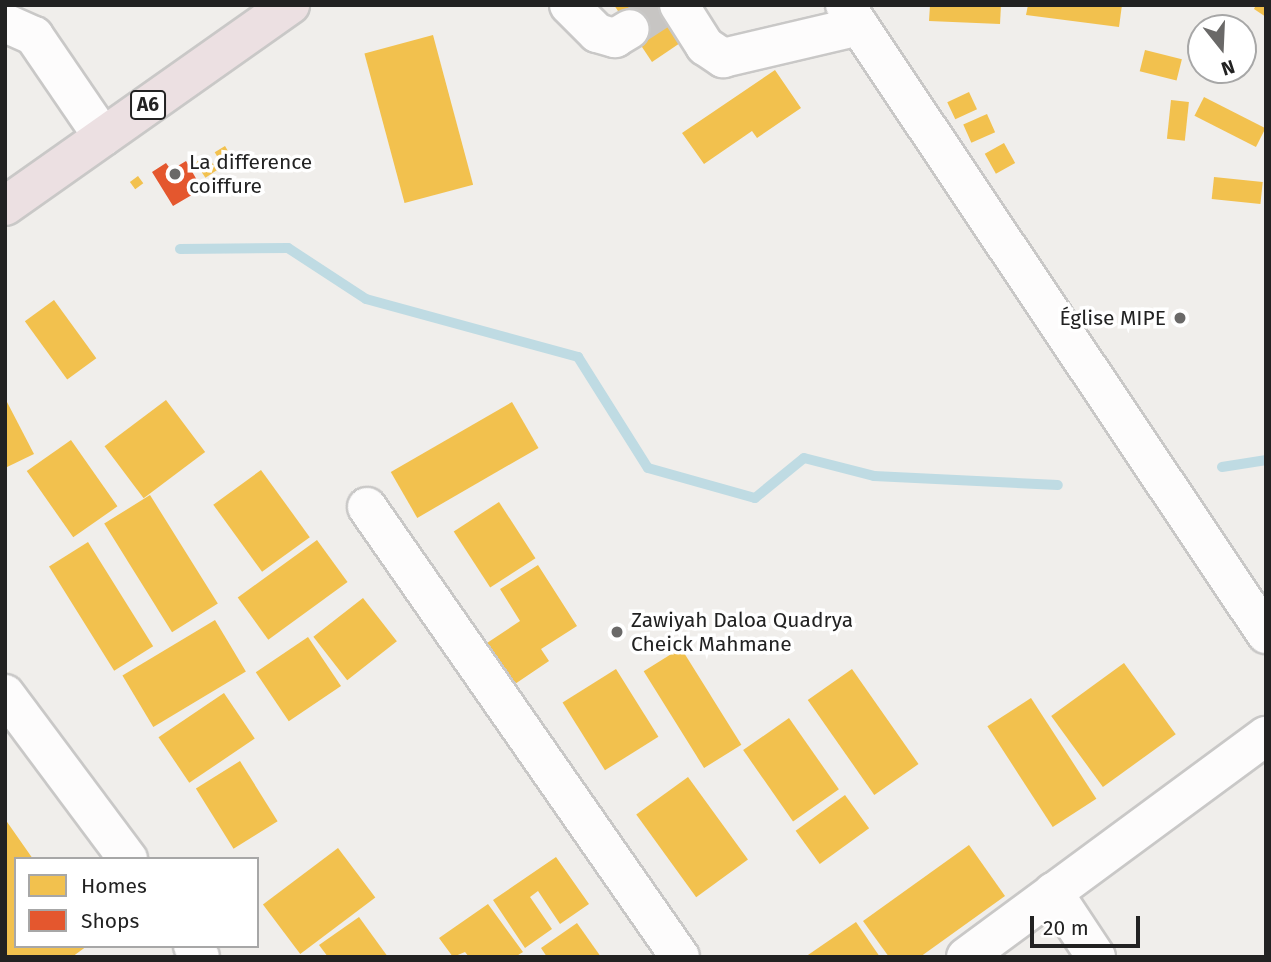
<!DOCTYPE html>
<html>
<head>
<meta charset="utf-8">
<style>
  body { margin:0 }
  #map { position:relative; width:1271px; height:962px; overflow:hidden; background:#f0eeeb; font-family:"Fira Sans",sans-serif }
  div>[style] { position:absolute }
  .homes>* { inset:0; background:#f2c14e; transform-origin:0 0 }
  .shops>* { inset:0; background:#e4572e }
  .stream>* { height:10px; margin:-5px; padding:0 5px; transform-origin:5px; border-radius:5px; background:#bfdbe3 }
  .minor-tunnel>* { height:38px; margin-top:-19px; transform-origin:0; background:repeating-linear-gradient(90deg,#c7c5c3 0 38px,transparent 0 57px) }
  .roads { filter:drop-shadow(2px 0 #c9c8c7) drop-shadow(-2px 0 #c9c8c7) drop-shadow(0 2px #c9c8c7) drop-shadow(0 -2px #c9c8c7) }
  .minor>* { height:38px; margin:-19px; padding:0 19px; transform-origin:19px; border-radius:19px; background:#fdfcfc }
  .highway>* { height:38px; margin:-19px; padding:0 19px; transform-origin:19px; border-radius:19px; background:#ece0e2 }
  .dots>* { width:19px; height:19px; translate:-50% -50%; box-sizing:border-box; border:4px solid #fff; border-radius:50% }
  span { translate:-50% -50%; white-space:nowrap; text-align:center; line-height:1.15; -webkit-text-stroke:7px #fff; paint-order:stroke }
  .shield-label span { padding:2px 5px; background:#fff; border:2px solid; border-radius:5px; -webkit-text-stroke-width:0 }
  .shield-label { font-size:19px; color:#222; font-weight:700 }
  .poi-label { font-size:21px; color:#222 }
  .left { translate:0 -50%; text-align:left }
  .right { translate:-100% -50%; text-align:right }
  .frame { position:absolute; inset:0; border:7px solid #222; pointer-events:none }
  .legend { position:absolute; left:14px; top:857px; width:245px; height:91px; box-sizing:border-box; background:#fff; border:2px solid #a7a7a7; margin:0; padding:9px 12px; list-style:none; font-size:21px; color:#222 }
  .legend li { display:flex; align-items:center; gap:14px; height:35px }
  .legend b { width:35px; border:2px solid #a7a7a7 }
  .north { position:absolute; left:1187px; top:14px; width:70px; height:70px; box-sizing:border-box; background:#fff; border:2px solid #a7a7a7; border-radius:50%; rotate:162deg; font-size:19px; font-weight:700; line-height:28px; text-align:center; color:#222 }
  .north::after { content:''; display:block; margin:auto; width:24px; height:32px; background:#6a6968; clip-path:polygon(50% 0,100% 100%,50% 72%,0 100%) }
  .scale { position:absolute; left:1030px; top:916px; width:110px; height:32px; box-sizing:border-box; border:4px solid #222; border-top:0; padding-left:9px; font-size:21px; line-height:24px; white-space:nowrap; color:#222; -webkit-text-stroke:5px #fff; paint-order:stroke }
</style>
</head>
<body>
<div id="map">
  <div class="homes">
    <i style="clip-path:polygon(614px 5px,663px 5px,686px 39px,652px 62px)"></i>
    <i style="clip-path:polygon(930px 5px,1001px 5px,1000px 24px,929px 21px)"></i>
    <i style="clip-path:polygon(1028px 5px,1122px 5px,1119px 27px,1026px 15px)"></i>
    <i style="clip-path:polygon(1256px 5px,1266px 5px,1266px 17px,1254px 9px)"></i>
    <i style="left:433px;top:35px;width:155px;height:71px;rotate:75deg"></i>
    <i style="left:1145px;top:50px;width:38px;height:22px;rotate:14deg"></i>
    <i style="clip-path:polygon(775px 70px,801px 108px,757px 138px,752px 131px,704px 164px,682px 133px)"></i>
    <i style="left:969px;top:92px;width:19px;height:24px;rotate:65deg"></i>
    <i style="left:1204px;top:97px;width:69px;height:21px;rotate:27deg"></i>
    <i style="left:1171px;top:100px;width:18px;height:39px;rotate:6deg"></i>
    <i style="left:987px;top:114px;width:20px;height:26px;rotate:66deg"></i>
    <i style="left:1004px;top:143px;width:23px;height:22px;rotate:61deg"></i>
    <i style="left:225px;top:146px;width:23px;height:12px;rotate:59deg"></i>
    <i style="left:207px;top:155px;width:18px;height:14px;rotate:56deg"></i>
    <i style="left:138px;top:176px;width:9px;height:10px;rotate:54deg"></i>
    <i style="left:1214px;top:177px;width:49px;height:22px;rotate:6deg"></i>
    <i style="left:54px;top:300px;width:72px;height:36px;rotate:54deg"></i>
    <i style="left:166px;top:400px;width:65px;height:77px;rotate:53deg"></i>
    <i style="clip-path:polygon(7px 402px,34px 454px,5px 468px,5px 403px)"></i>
    <i style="left:512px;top:402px;width:53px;height:140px;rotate:60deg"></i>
    <i style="left:71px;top:440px;width:81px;height:54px;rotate:55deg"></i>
    <i style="left:261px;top:470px;width:83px;height:59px;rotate:54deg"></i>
    <i style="left:150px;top:495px;width:128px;height:54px;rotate:58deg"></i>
    <i style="left:499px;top:502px;width:67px;height:54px;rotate:57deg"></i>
    <i style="left:317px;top:540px;width:52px;height:98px;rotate:54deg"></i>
    <i style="left:88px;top:542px;width:123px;height:46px;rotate:58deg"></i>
    <i style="clip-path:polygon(538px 565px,577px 626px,541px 649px,549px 661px,515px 684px,487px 643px,520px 621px,500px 589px)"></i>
    <i style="left:363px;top:598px;width:55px;height:63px;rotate:52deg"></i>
    <i style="left:215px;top:620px;width:60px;height:108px;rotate:59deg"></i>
    <i style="left:308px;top:637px;width:59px;height:63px;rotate:56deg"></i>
    <i style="left:681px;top:648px;width:114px;height:44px;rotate:58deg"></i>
    <i style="left:1124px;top:663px;width:88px;height:90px;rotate:54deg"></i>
    <i style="left:616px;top:669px;width:80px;height:63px;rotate:58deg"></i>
    <i style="left:852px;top:669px;width:116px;height:54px;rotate:55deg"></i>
    <i style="left:224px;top:693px;width:55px;height:79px;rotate:56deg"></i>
    <i style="left:1031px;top:698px;width:120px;height:52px;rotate:57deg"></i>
    <i style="left:789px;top:718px;width:87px;height:56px;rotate:55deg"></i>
    <i style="left:240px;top:761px;width:71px;height:52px;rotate:58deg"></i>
    <i style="left:688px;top:777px;width:102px;height:64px;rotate:54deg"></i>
    <i style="left:845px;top:795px;width:41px;height:61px;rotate:54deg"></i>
    <i style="clip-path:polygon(5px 819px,33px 859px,16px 859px,16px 946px,87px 946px,72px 957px,5px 957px)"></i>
    <i style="clip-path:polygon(969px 845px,1005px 896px,920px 957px,889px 957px,863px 921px)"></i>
    <i style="left:338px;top:848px;width:62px;height:94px;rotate:53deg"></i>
    <i style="clip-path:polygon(556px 857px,589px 904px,560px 924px,538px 891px,530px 897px,552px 929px,525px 948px,493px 900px)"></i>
    <i style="clip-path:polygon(488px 904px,523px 952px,515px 957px,469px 957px,465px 952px,453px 957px,439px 938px)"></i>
    <i style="clip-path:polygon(359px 917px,388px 957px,328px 957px,319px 945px)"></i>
    <i style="clip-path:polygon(856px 922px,880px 957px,805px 957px)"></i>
    <i style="clip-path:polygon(577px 923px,601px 957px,547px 957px,541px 948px)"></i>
  </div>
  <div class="shops">
    <i style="clip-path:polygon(186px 161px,202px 189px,173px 206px,152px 172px,166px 163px,171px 170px)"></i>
  </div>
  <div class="stream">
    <i style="left:180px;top:249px;width:108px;rotate:-0.5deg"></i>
    <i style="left:288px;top:248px;width:93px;rotate:33.2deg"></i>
    <i style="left:366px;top:299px;width:220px;rotate:15.3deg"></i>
    <i style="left:578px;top:357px;width:131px;rotate:57.8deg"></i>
    <i style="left:648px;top:468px;width:111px;rotate:15.7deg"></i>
    <i style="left:755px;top:498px;width:63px;rotate:-39.2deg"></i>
    <i style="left:804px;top:458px;width:72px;rotate:14.4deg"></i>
    <i style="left:874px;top:476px;width:184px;rotate:2.8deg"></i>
    <i style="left:1222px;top:467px;width:45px;rotate:-9deg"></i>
  </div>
  <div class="minor-tunnel">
    <i style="left:630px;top:29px;width:40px;rotate:-32.9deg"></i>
  </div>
  <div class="roads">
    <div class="minor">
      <i style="left:569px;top:5px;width:40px;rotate:45deg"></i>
      <i style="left:597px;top:33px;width:19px;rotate:16deg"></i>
      <i style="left:615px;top:38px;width:17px;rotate:-31deg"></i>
      <i style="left:679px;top:5px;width:49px;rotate:57.6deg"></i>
      <i style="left:705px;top:46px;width:22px;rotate:34deg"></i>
      <i style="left:723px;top:58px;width:140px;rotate:-13.2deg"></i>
      <i style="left:845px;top:5px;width:757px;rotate:56.2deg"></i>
      <i style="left:5px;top:23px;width:32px;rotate:24deg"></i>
      <i style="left:34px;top:36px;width:122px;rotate:55.7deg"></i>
      <i style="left:367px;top:507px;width:548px;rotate:55.18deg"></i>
      <i style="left:5px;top:694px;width:206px;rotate:53.3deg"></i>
      <i style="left:1053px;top:892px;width:78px;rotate:56.5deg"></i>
      <i style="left:193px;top:946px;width:13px;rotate:58deg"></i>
      <i style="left:966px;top:957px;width:373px;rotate:-36.4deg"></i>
    </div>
    <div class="highway">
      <i style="left:5px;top:206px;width:349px;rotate:-35.2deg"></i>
    </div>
  </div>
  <div class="dots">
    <i style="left:175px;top:174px;background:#6a6968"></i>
    <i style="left:1180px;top:318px;background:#6a6968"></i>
    <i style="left:617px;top:632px;background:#6a6968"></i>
  </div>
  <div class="shield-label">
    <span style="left:148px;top:105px">A6</span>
  </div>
  <div class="poi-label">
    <span class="left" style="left:189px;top:174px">La difference<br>coiffure</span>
    <span class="right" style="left:1166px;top:318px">Église MIPE</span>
    <span class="left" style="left:631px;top:632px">Zawiyah Daloa Quadrya<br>Cheick Mahmane</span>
  </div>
  <div class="frame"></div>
  <ul class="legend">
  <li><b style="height:19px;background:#f2c14e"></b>Homes</li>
  <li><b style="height:19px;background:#e4572e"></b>Shops</li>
  </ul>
  <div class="north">N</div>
  <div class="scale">20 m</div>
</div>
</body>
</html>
